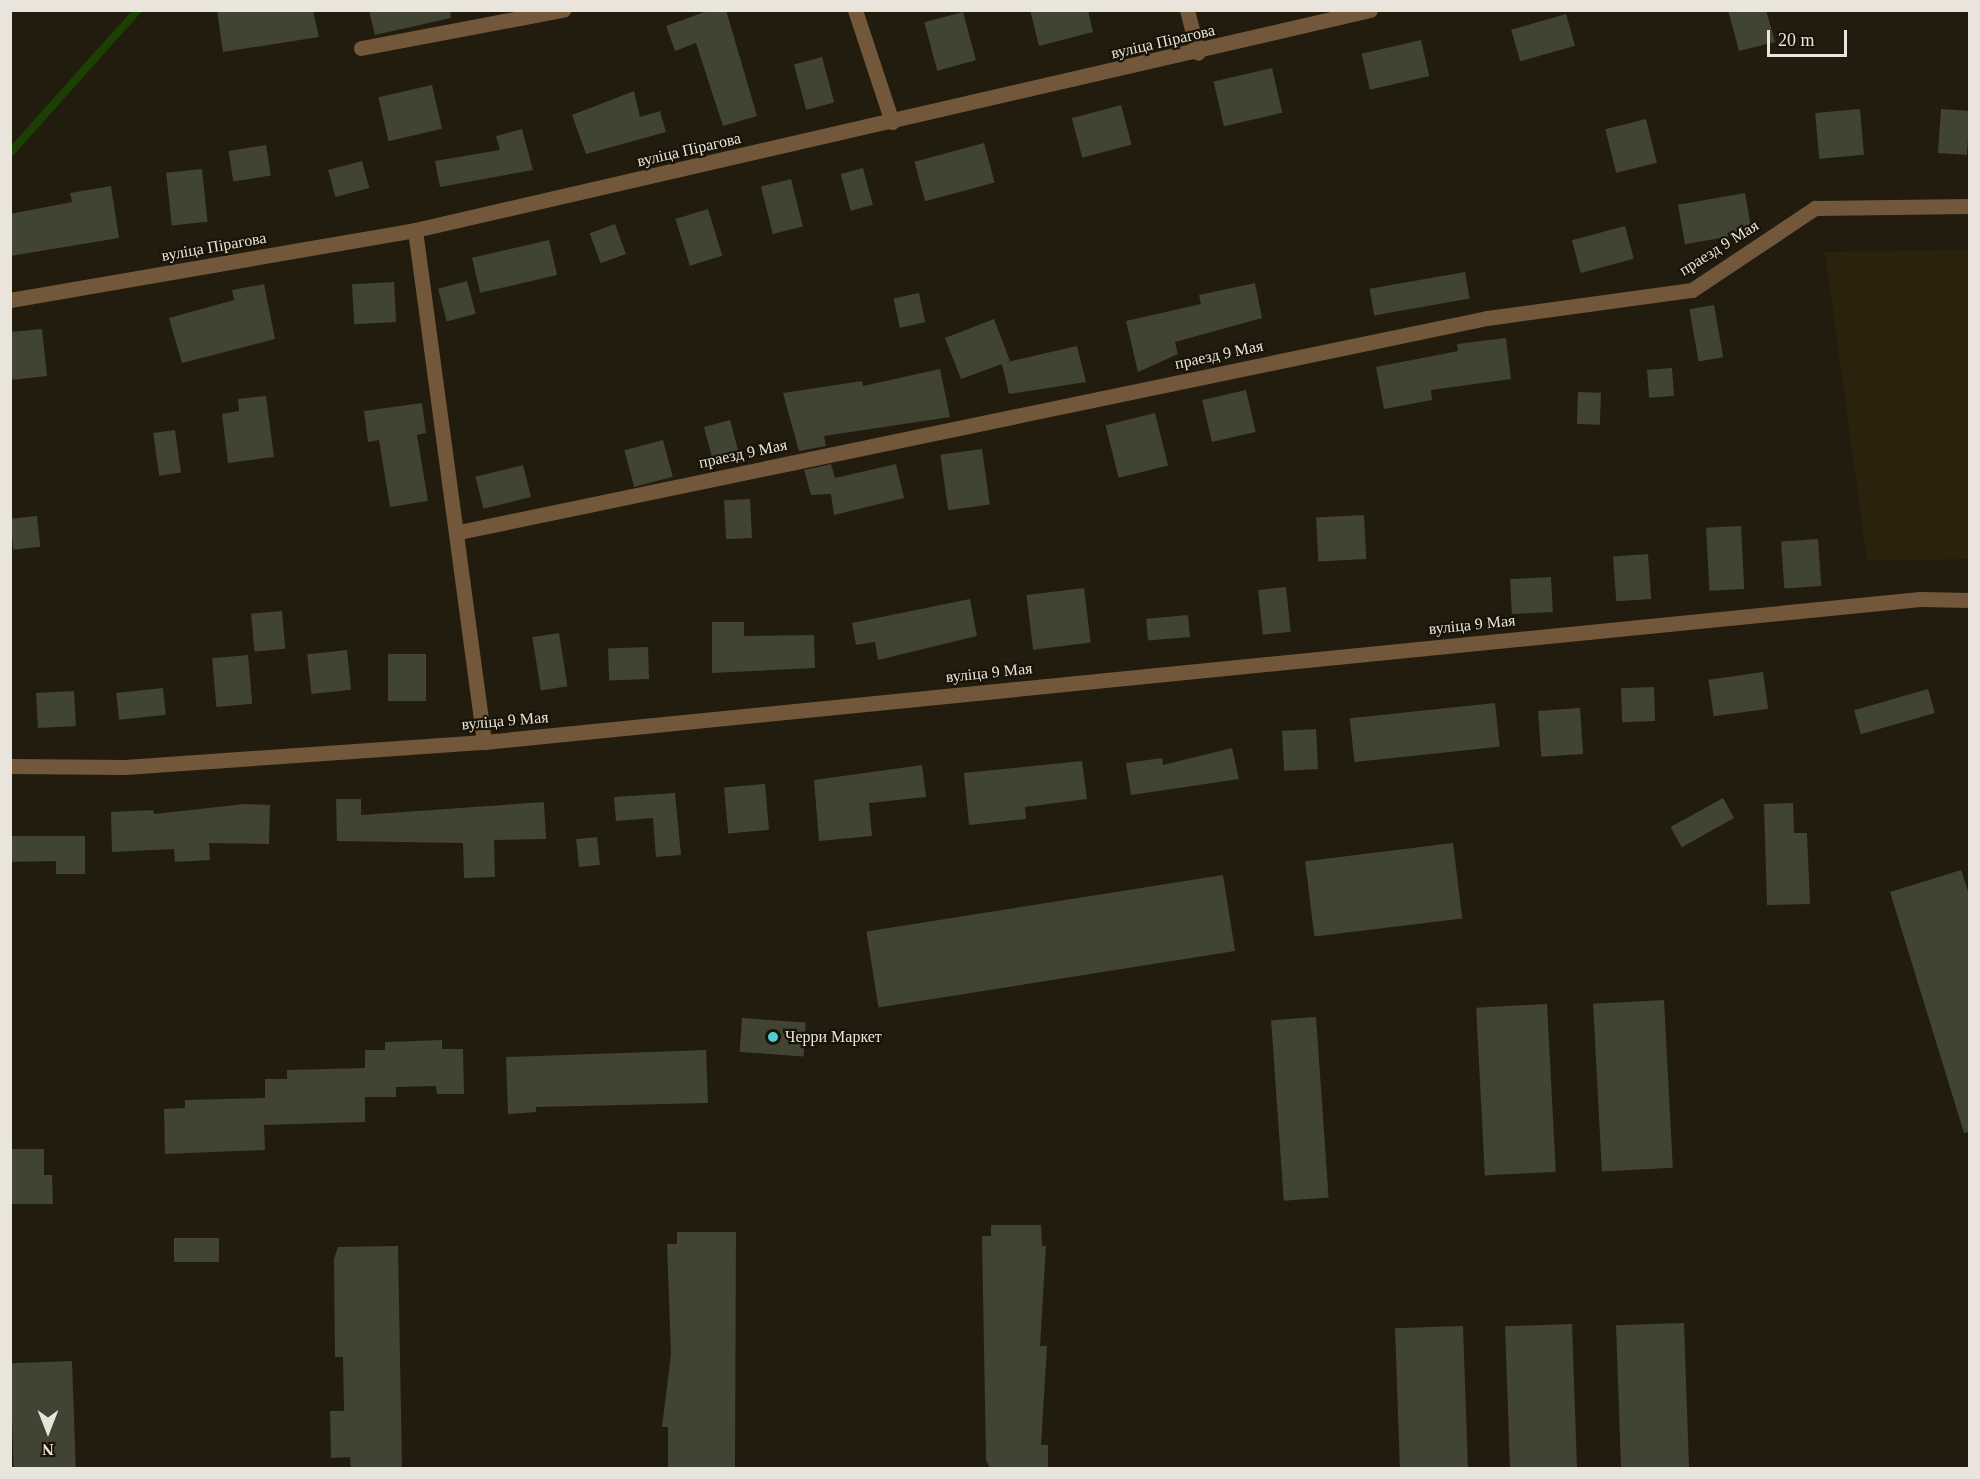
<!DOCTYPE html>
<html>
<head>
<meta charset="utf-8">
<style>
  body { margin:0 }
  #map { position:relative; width:1980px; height:1479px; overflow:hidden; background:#211c0e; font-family:Georgia,serif }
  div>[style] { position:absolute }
  .built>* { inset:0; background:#2a220d }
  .stream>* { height:8px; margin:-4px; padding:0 4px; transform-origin:4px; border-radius:4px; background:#1b4001 }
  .building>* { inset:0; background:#414333; transform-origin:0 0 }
  .minor>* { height:15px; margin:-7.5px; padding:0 7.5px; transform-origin:7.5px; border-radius:7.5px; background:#72573b }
  .dots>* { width:16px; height:16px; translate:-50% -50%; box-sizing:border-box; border:3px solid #181306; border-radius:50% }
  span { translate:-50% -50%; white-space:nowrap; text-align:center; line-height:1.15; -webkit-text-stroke:4.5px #181306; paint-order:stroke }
  .street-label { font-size:16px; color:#e9e5dc }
  .poi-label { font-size:16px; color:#e9e5dc }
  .left { translate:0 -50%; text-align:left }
  .frame { position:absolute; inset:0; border:12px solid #e9e5dc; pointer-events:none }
  .north { position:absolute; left:18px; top:1401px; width:60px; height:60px; -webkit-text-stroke:4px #181306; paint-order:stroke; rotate:180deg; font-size:16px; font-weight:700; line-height:24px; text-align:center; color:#e9e5dc }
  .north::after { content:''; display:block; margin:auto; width:21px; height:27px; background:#e9e5dc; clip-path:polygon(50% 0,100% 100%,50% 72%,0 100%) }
  .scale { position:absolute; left:1767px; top:30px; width:80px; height:27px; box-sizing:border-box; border:3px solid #e9e5dc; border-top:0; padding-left:8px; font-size:18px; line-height:21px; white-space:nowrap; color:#e9e5dc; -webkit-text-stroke:4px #181306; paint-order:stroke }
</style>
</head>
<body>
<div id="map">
  <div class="built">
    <i style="clip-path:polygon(1969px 250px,1969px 559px,1867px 561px,1825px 252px)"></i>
  </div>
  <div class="stream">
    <i style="left:10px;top:153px;width:192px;rotate:-48.2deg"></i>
  </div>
  <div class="building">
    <i style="clip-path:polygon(217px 10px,313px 10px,319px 37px,223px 52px)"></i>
    <i style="clip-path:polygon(369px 10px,450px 10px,451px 18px,375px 35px)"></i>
    <i style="clip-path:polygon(710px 10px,726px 10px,757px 116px,723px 126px,696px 43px,675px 51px,666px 26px)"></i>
    <i style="clip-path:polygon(1030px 10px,1088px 10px,1093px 32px,1039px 46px)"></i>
    <i style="clip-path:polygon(1728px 10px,1766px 10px,1775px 42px,1739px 51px)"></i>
    <i style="left:963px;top:12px;width:50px;height:40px;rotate:75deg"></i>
    <i style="left:1566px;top:14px;width:33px;height:57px;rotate:74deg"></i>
    <i style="left:1421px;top:40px;width:37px;height:61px;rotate:77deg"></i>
    <i style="left:822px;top:57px;width:47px;height:29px;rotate:75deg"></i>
    <i style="left:1272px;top:68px;width:46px;height:60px;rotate:77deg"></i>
    <i style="left:432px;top:85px;width:45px;height:55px;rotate:77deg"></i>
    <i style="clip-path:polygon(634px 91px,640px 117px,660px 111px,666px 132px,586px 154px,572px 115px)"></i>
    <i style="left:1121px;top:105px;width:41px;height:51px;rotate:75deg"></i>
    <i style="left:1860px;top:109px;width:46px;height:45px;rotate:85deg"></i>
    <i style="left:1941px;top:109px;width:29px;height:44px;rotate:4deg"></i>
    <i style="left:1646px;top:119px;width:45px;height:42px;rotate:76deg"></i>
    <i style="clip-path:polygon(522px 129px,533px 170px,440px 187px,435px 161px,500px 150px,496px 136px)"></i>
    <i style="left:984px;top:143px;width:41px;height:72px;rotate:75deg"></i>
    <i style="left:266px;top:145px;width:31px;height:38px;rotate:81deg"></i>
    <i style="left:362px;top:161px;width:28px;height:35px;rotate:75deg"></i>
    <i style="left:863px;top:168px;width:38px;height:23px;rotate:75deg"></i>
    <i style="left:202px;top:169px;width:53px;height:36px;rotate:84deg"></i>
    <i style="left:791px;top:179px;width:49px;height:31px;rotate:76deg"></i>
    <i style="clip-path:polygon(111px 186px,119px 238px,10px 256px,10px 214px,72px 202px,70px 193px)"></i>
    <i style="left:1745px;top:193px;width:40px;height:68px;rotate:80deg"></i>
    <i style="left:708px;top:209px;width:49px;height:34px;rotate:73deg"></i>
    <i style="left:615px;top:224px;width:32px;height:27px;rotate:70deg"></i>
    <i style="left:1625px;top:226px;width:34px;height:55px;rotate:75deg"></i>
    <i style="left:549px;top:240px;width:36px;height:79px;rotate:77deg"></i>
    <i style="left:1465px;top:272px;width:27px;height:97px;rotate:80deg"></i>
    <i style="left:467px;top:281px;width:34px;height:30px;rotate:75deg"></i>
    <i style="left:394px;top:282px;width:40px;height:42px;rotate:87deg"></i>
    <i style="clip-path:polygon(1255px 283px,1262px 318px,1175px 342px,1178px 354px,1138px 372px,1126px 321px,1201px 304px,1199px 295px)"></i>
    <i style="clip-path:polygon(264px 284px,275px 339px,182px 363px,169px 318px,234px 300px,232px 290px)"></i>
    <i style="left:919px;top:293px;width:30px;height:26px;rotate:78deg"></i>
    <i style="left:1714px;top:305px;width:53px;height:25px;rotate:80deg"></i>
    <i style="clip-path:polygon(994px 319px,1010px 361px,1003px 363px,1077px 346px,1086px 382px,1009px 394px,1002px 364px,961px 379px,945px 338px)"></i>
    <i style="clip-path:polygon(42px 329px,47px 376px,10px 380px,10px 332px)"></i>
    <i style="clip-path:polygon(1506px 338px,1511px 379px,1431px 390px,1432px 400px,1384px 409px,1376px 367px,1458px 351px,1457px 344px)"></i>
    <i style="left:1672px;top:368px;width:28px;height:25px;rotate:86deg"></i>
    <i style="clip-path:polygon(940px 369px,950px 417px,824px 436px,826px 446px,799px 451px,783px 393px,862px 381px,863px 386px)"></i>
    <i style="left:1246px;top:390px;width:43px;height:45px;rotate:77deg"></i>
    <i style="left:1578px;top:392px;width:23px;height:32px;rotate:2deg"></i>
    <i style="clip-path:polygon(266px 396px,274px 457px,228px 463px,222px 414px,239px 411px,238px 399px)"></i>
    <i style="clip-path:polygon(422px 403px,426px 433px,417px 435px,428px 501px,390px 507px,379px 440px,368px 442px,364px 411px)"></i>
    <i style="left:1155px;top:413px;width:54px;height:51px;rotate:76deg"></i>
    <i style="left:730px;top:420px;width:41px;height:27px;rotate:75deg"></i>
    <i style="left:175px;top:430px;width:43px;height:22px;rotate:82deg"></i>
    <i style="left:663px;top:440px;width:38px;height:40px;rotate:75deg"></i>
    <i style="left:982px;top:449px;width:56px;height:42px;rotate:82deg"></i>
    <i style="clip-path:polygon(831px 464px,835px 478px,896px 464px,904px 498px,834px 515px,831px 494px,811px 495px,804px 470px)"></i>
    <i style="left:523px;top:465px;width:33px;height:49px;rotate:76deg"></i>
    <i style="left:750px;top:499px;width:39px;height:26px;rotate:87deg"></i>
    <i style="left:1364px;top:515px;width:44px;height:48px;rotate:87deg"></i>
    <i style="left:37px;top:516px;width:31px;height:27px;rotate:84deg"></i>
    <i style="left:1741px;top:526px;width:63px;height:35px;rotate:87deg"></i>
    <i style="left:1818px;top:539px;width:47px;height:37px;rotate:86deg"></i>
    <i style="left:1648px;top:554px;width:45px;height:35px;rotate:86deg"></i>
    <i style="left:1551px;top:577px;width:35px;height:41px;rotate:87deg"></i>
    <i style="left:1286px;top:587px;width:45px;height:28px;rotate:84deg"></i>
    <i style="left:1084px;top:588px;width:55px;height:58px;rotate:83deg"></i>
    <i style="clip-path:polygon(970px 599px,977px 636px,878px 660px,875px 642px,856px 645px,852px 623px)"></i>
    <i style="left:282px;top:611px;width:38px;height:31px;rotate:85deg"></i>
    <i style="left:1188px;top:615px;width:22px;height:42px;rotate:85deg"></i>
    <i style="clip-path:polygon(712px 622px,744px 622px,744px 636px,814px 635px,815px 668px,712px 673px)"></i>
    <i style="left:559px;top:633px;width:54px;height:27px;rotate:81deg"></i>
    <i style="left:648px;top:647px;width:32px;height:40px;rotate:88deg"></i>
    <i style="left:347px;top:650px;width:40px;height:40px;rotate:84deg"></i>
    <i style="left:388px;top:654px;width:38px;height:47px"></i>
    <i style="left:248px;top:655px;width:49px;height:36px;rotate:85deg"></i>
    <i style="left:1763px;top:672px;width:37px;height:55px;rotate:82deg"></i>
    <i style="left:1654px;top:687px;width:34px;height:33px;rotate:88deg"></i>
    <i style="left:163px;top:688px;width:27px;height:47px;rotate:84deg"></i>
    <i style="left:1928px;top:689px;width:25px;height:77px;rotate:74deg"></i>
    <i style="left:74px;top:691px;width:35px;height:38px;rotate:87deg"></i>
    <i style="left:1495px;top:703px;width:44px;height:146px;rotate:84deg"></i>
    <i style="left:1580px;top:708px;width:46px;height:42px;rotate:86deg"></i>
    <i style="left:1316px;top:729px;width:40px;height:34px;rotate:87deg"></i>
    <i style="clip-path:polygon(1232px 748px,1239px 779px,1131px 795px,1126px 763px,1162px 758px,1163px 765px)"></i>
    <i style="clip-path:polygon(1082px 761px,1087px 799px,1025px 807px,1026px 819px,969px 825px,964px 773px)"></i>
    <i style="clip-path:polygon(922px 765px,926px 797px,869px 803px,872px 836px,819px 841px,814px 780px)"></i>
    <i style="left:765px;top:784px;width:46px;height:41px;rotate:85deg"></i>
    <i style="clip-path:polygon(675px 793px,681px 855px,656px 857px,653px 818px,616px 821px,614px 797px)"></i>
    <i style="left:1723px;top:798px;width:23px;height:60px;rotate:61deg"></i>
    <i style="clip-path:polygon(336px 799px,361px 799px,361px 815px,544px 802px,546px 839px,494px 840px,495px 877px,464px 878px,463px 843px,337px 841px)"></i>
    <i style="clip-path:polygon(1793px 803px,1794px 833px,1807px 833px,1810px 904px,1767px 905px,1764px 804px)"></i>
    <i style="clip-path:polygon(244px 804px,270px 805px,269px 844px,209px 843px,210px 860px,175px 862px,174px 849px,112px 852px,111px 812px,153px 810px,154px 814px)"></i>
    <i style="clip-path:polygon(10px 836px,85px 836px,85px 874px,56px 874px,56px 861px,10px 862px)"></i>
    <i style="left:597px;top:837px;width:28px;height:21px;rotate:84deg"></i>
    <i style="left:1453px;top:843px;width:76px;height:149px;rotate:83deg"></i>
    <i style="clip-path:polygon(1961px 870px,1970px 897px,1970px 1132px,1964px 1133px,1890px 892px)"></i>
    <i style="left:1223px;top:875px;width:77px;height:361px;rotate:81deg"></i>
    <i style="left:1664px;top:1000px;width:168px;height:71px;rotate:87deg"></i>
    <i style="left:1547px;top:1004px;width:168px;height:71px;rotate:87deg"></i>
    <i style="left:1316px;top:1017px;width:181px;height:45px;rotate:86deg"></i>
    <i style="left:742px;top:1018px;width:64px;height:34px;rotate:4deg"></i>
    <i style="clip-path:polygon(442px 1040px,442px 1049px,463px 1049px,464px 1094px,437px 1094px,436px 1086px,396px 1087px,396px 1097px,365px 1097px,365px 1122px,264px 1125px,265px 1150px,165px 1154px,164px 1109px,185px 1108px,185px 1100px,265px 1098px,265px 1079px,287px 1079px,287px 1070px,365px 1068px,365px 1050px,385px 1050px,385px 1042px)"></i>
    <i style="clip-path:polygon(706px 1050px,708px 1103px,536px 1107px,536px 1112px,508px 1114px,506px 1057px)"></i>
    <i style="clip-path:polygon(10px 1149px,44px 1149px,44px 1175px,52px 1175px,53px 1204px,10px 1204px)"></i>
    <i style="clip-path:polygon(991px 1225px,1041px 1225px,1042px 1246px,1046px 1246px,1040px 1346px,1047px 1346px,1041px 1445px,1048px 1445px,1048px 1468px,990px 1468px,986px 1460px,982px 1236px,991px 1236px)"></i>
    <i style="clip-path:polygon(677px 1232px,736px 1232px,735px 1468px,668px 1468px,668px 1427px,662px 1427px,671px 1354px,667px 1244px,677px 1244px)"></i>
    <i style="left:174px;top:1238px;width:45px;height:24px"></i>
    <i style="clip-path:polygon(398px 1246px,402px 1468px,351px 1468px,350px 1457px,331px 1458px,330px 1411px,344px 1411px,343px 1357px,335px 1357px,334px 1259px,338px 1247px)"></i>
    <i style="left:1684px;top:1323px;width:145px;height:68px;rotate:88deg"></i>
    <i style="left:1572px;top:1324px;width:144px;height:67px;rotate:88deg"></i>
    <i style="left:1463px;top:1326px;width:142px;height:68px;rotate:88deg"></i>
    <i style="left:72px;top:1361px;width:107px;height:62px;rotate:88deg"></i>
  </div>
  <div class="minor">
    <i style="left:855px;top:10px;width:118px;rotate:71.7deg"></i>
    <i style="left:1187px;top:10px;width:44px;rotate:75.7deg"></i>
    <i style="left:361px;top:48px;width:206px;rotate:-10.7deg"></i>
    <i style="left:415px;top:230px;width:517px;rotate:82.32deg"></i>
    <i style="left:10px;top:300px;width:411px;rotate:-9.8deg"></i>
    <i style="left:415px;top:230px;width:980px;rotate:-12.97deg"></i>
    <i style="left:459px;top:532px;width:1050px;rotate:-11.76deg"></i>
    <i style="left:1487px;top:318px;width:207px;rotate:-7.8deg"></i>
    <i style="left:1692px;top:290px;width:148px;rotate:-33.7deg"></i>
    <i style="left:1815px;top:208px;width:155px;rotate:-0.7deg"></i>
    <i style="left:10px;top:766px;width:115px;rotate:0.5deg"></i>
    <i style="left:125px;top:767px;width:360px;rotate:-4deg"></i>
    <i style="left:484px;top:742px;width:1443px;rotate:-5.69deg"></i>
    <i style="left:1920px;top:599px;width:50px;rotate:1.1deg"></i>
  </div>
  <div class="dots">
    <i style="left:773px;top:1037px;background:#52cbd8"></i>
  </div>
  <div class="street-label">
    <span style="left:1163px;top:42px;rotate:-13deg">вуліца Пірагова</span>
    <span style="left:689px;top:150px;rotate:-13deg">вуліца Пірагова</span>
    <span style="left:214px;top:247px;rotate:-10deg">вуліца Пірагова</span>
    <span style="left:1719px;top:248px;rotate:-32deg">праезд 9 Мая</span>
    <span style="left:1219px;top:355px;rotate:-12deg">праезд 9 Мая</span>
    <span style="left:743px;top:454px;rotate:-12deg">праезд 9 Мая</span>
    <span style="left:1472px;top:625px;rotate:-6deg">вуліца 9 Мая</span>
    <span style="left:989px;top:673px;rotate:-6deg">вуліца 9 Мая</span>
    <span style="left:505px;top:721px;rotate:-5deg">вуліца 9 Мая</span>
  </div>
  <div class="poi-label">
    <span class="left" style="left:785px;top:1037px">Черри Маркет</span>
  </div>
  <div class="frame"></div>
  <div class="north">N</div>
  <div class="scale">20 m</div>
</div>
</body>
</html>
